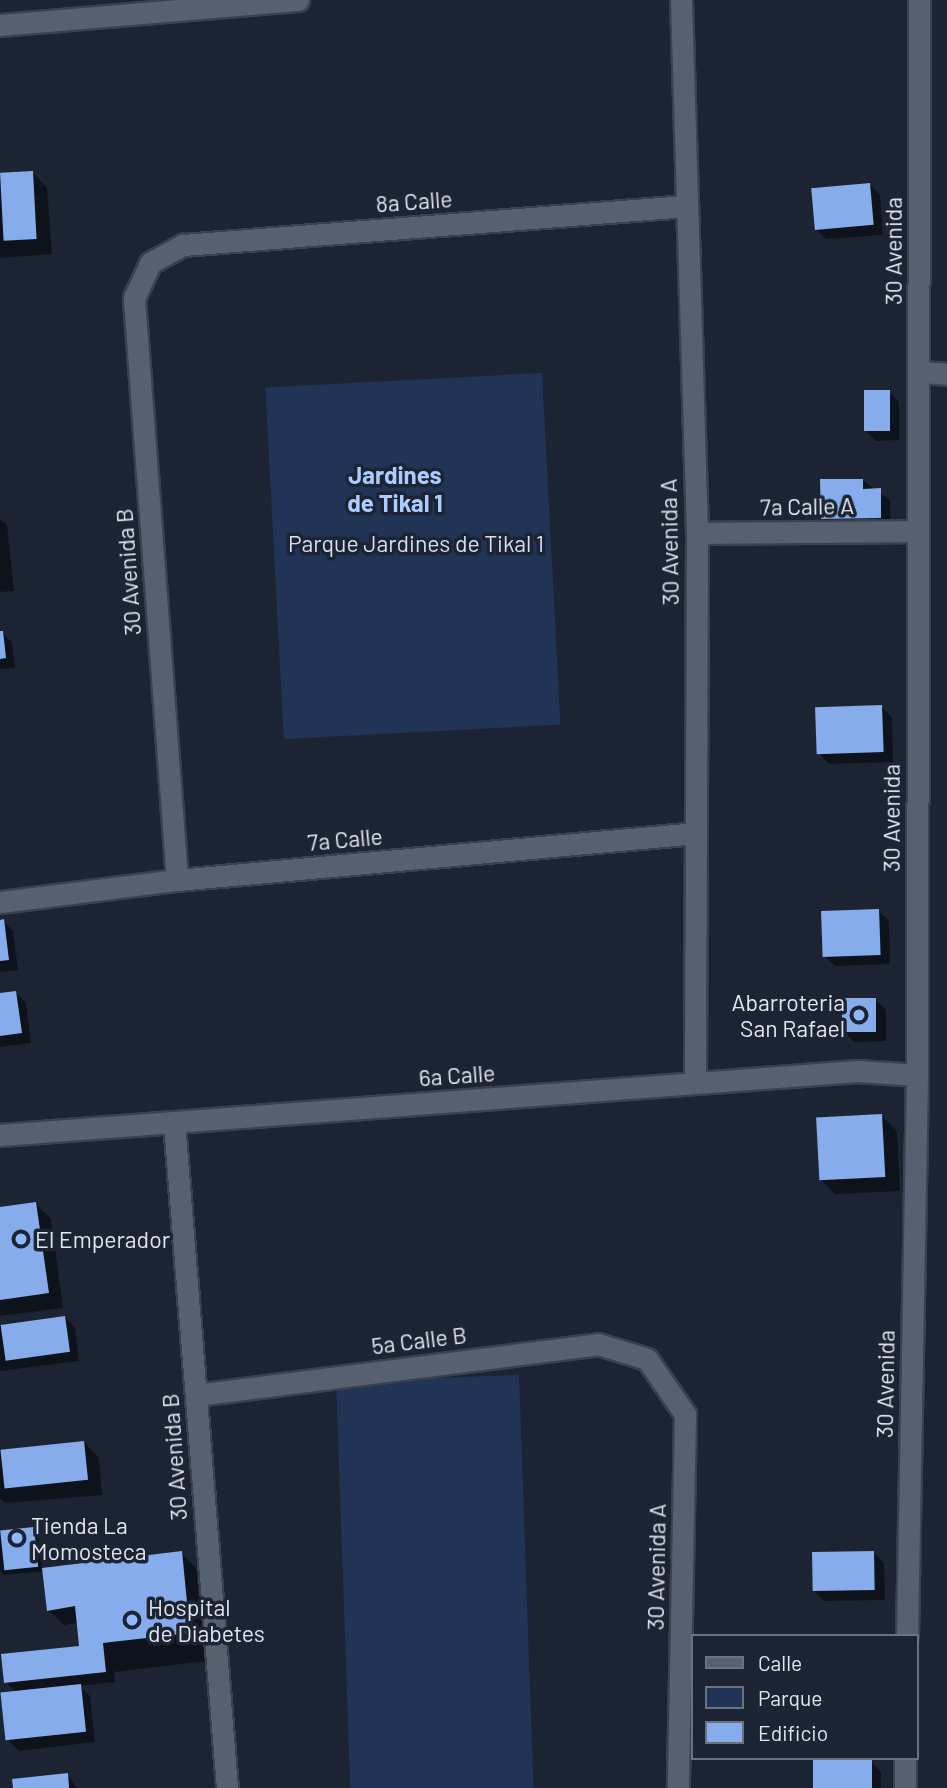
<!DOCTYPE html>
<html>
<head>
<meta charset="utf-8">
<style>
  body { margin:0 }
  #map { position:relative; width:947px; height:1788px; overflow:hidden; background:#1c2433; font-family:Barlow,sans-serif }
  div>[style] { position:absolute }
  .green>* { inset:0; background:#213456; transform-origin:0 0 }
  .shadow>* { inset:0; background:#0007 }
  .building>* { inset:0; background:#86acec; transform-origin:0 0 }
  .roads { filter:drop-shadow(2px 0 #3a414d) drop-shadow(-2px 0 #3a414d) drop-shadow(0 2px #3a414d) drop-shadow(0 -2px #3a414d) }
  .minor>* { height:21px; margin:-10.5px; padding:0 10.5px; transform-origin:10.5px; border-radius:10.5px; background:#566071 }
  .tertiary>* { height:21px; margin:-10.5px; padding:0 10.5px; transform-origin:10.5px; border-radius:10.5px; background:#566071 }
  .dots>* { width:19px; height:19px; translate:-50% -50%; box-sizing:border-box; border:4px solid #1c2433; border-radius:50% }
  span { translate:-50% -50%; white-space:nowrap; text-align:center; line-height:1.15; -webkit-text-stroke:7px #1c2433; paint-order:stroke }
  .street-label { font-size:23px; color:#e0e6ef }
  .park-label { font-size:23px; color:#d5dff1 }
  .poi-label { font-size:23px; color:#e0e6ef }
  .right { translate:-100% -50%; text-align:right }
  .left { translate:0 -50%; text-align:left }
  .neighbourhood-label { font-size:24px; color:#accbff; font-weight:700 }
  .legend { position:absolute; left:691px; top:1634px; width:228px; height:126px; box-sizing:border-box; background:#1c2433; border:2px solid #6a727e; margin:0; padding:9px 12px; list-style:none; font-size:21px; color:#e0e6ef }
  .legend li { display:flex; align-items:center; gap:14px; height:35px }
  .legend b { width:35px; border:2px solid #6a727e }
</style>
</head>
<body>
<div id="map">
  <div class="green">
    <i style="left:542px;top:373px;width:352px;height:277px;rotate:87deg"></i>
    <i style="left:519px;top:1375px;width:413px;height:183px;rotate:88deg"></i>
  </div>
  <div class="shadow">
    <i style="clip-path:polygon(32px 172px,47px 188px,52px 254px,0 258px,0 175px)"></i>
    <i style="clip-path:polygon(870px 185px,880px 195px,883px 235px,826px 239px,816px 229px)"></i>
    <i style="clip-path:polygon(889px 392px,899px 402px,899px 440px,876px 441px,866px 431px)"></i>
    <i style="clip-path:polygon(862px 480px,890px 500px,891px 527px,833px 528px,822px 518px)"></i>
    <i style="clip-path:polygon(0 519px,7px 525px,14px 591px,0 592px)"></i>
    <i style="clip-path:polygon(2px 632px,12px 643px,15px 668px,0 669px)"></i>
    <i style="clip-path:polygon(882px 707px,892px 717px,893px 762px,829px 764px,819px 754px)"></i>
    <i style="clip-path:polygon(878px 910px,889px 921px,890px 964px,835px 966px,824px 956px)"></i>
    <i style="clip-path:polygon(3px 921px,13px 931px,18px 970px,0 972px,0 922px)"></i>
    <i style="clip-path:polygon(16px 993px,26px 1003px,31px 1043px,0 1047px,0 995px)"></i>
    <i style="clip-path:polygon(876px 1000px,886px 1010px,886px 1041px,854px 1042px,844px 1031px)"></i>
    <i style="clip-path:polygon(882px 1116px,897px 1131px,900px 1191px,835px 1194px,820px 1179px)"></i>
    <i style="clip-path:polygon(36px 1204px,51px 1219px,63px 1308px,0 1316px,0 1209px)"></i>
    <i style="clip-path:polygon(65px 1317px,75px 1328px,79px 1361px,0 1371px,0 1326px)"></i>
    <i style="clip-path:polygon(84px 1442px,99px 1458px,102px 1495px,5px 1503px,0 1499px,0 1450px)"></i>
    <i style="clip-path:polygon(33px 1529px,38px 1534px,42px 1570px,181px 1553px,196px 1568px,200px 1610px,212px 1622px,216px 1660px,114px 1672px,115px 1682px,80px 1686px,90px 1696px,95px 1742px,19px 1751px,9px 1741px,16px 1693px,6px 1682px,81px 1647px,78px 1623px,64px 1625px,48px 1610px,45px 1571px,4px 1575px,0 1571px,0 1532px)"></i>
    <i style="clip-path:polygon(874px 1553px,884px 1563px,885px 1600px,824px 1601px,814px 1591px)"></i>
    <i style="clip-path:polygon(871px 1762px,881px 1772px,881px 1788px,814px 1788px)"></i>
    <i style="clip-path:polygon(67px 1774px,77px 1788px,15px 1788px)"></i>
  </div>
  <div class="building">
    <i style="left:33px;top:171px;width:68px;height:33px;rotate:87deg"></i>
    <i style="left:870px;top:183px;width:42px;height:59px;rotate:85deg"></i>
    <i style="left:864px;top:390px;width:26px;height:41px"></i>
    <i style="clip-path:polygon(820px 479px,863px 479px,863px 489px,881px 488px,881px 518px,821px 519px)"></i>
    <i style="clip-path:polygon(0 631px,3px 631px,6px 658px,0 659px)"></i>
    <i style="left:882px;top:705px;width:47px;height:67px;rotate:88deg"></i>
    <i style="left:879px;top:909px;width:46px;height:58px;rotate:88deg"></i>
    <i style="clip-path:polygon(4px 919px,9px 960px,0 961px,0 920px)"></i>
    <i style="clip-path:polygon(16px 991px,22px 1033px,0 1036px,0 993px)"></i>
    <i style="left:842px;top:998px;width:34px;height:34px"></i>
    <i style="left:882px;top:1114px;width:63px;height:66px;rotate:87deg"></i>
    <i style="clip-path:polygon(36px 1202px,49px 1293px,0 1300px,0 1207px)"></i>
    <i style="left:65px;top:1316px;width:36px;height:65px;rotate:82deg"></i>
    <i style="left:84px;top:1441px;width:39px;height:84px;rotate:84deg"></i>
    <i style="left:34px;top:1527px;width:40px;height:34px;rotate:84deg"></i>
    <i style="clip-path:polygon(182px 1551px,190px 1633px,103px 1643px,106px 1672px,4px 1683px,1px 1654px,79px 1646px,75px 1606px,47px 1611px,42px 1568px)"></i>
    <i style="left:874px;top:1551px;width:39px;height:62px;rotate:89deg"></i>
    <i style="left:81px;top:1684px;width:48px;height:81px;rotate:84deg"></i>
    <i style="left:872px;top:1760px;width:28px;height:59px;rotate:90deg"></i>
    <i style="clip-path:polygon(68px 1773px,69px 1788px,13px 1788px,12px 1779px)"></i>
  </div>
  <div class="roads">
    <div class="minor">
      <i style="left:681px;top:0;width:533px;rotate:88.28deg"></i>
      <i style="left:697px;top:533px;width:550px;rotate:90.21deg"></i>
      <i style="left:0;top:25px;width:299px;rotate:-4.8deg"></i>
      <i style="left:920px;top:372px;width:27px;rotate:4deg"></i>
      <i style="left:697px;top:533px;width:221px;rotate:-0.5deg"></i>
      <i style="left:177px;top:880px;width:584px;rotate:-94.23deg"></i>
      <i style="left:134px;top:298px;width:38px;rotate:-65deg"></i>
      <i style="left:150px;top:263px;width:38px;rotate:-29deg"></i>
      <i style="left:183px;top:245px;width:505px;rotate:-4.43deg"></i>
      <i style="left:0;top:902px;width:178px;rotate:-7.1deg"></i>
      <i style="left:177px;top:880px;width:521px;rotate:-5.17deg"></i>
      <i style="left:174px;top:1122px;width:668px;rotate:85.45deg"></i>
      <i style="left:0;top:1135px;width:860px;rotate:-4.27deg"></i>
      <i style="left:858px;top:1071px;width:59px;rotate:3.9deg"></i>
      <i style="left:196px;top:1395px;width:405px;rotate:-7.2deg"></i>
      <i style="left:598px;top:1344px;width:51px;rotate:17deg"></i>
      <i style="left:647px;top:1359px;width:67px;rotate:55.4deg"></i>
      <i style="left:685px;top:1414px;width:374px;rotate:91.1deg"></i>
    </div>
    <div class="tertiary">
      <i style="left:907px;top:1636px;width:561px;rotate:-88.98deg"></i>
      <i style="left:917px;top:1075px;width:1075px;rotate:-89.89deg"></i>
      <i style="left:905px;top:1788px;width:30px;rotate:-90deg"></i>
    </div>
  </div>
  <div class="dots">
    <i style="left:859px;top:1015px;background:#8fb8fd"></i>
    <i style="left:21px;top:1239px;background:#8fb8fd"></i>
    <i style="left:17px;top:1538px;background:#8fb8fd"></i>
    <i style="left:132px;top:1620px;background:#8fb8fd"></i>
  </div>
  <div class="street-label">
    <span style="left:414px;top:201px;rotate:-4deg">8a Calle</span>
    <span style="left:893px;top:251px;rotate:-90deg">30 Avenida</span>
    <span style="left:807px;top:506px;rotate:-1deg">7a Calle A</span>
    <span style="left:669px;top:542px;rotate:-91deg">30 Avenida A</span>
    <span style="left:128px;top:572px;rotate:-94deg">30 Avenida B</span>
    <span style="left:891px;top:818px;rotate:-90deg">30 Avenida</span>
    <span style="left:345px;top:839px;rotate:-5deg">7a Calle</span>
    <span style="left:457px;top:1075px;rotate:-4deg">6a Calle</span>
    <span style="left:419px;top:1340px;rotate:-7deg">5a Calle B</span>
    <span style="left:885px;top:1384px;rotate:-89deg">30 Avenida</span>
    <span style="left:174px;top:1457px;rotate:-94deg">30 Avenida B</span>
    <span style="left:656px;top:1567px;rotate:-89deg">30 Avenida A</span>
  </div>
  <div class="park-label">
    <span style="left:416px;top:543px">Parque Jardines de Tikal 1</span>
  </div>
  <div class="poi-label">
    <span class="right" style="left:845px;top:1015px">Abarroteria<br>San Rafael</span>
    <span class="left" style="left:35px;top:1239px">El Emperador</span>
    <span class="left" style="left:31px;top:1538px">Tienda La<br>Momosteca</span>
    <span class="left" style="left:148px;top:1620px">Hospital<br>de Diabetes</span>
  </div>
  <div class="neighbourhood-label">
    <span style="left:395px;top:489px">Jardines<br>de Tikal 1</span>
  </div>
  <ul class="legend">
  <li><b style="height:9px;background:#566071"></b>Calle</li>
  <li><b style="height:19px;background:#213456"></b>Parque</li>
  <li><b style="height:19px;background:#86acec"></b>Edificio</li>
  </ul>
</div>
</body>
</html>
